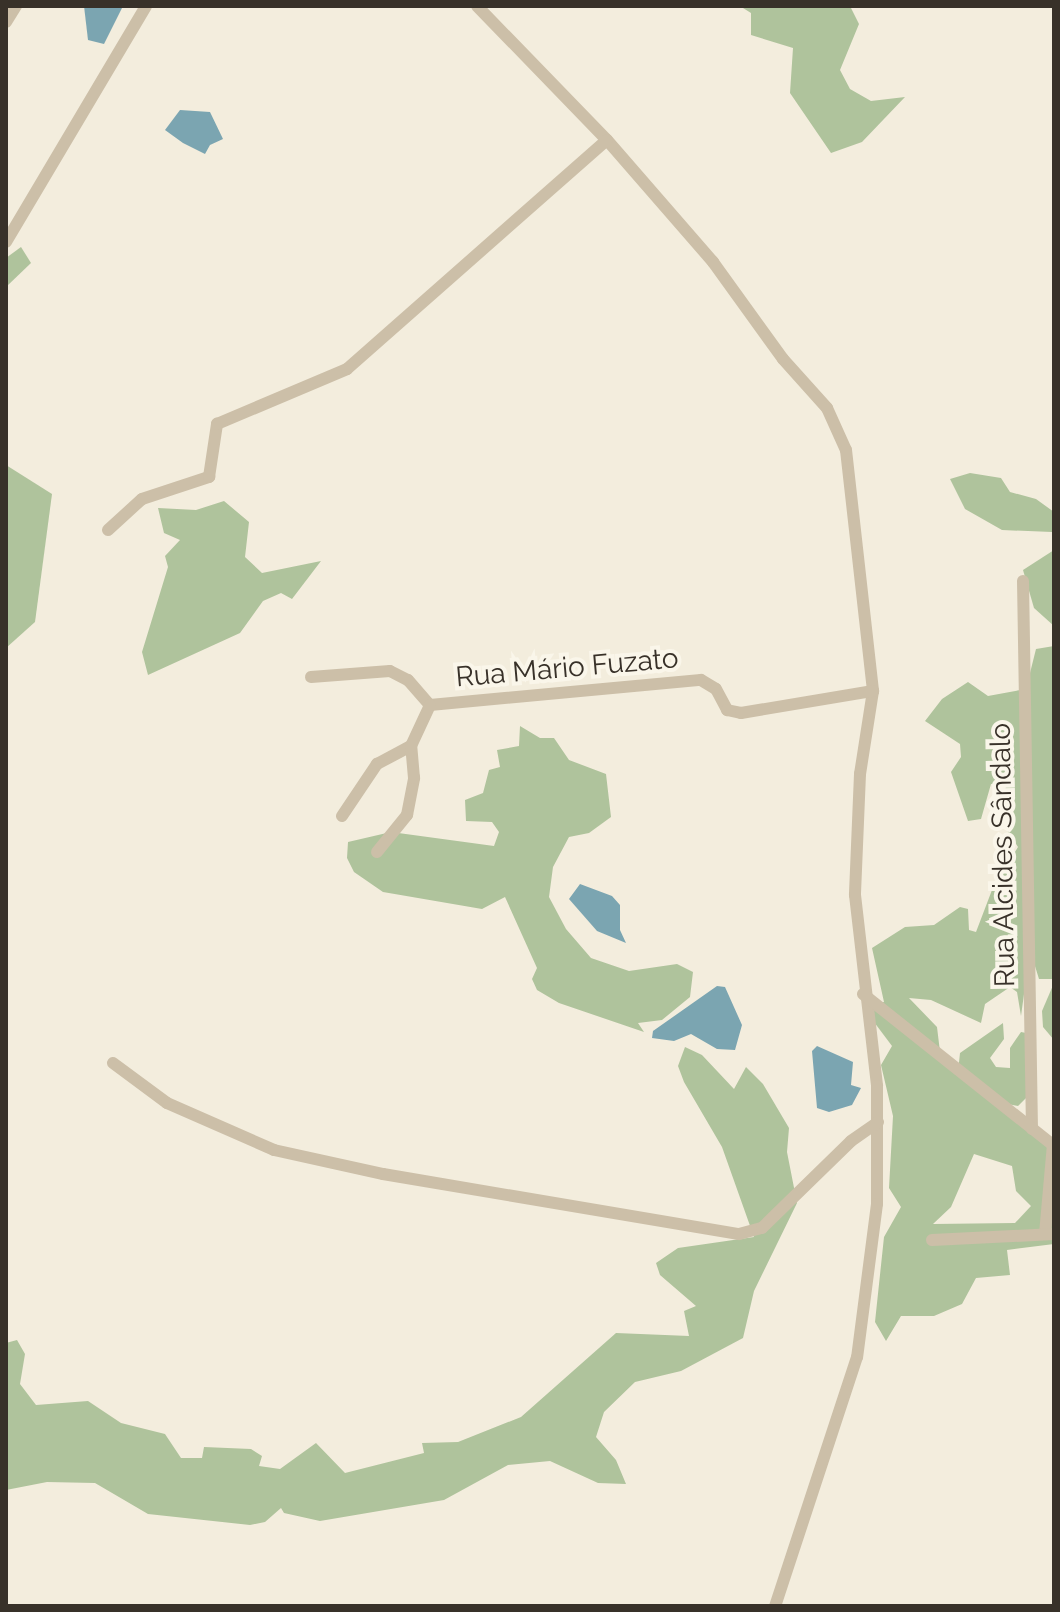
<!DOCTYPE html>
<html>
<head>
<meta charset="utf-8">
<style>
  body { margin:0 }
  #map { position:relative; width:1060px; height:1612px; overflow:hidden; background:#f3eddd; font-family:Raleway,sans-serif }
  div>[style] { position:absolute }
  .green>* { inset:0; background:#afc39c }
  .water>* { inset:0; background:#7ba5b1 }
  .minor>* { height:12px; margin:-6px; padding:0 6px; transform-origin:6px; border-radius:6px; background:#ccbfa8 }
  span { translate:-50% -50%; white-space:nowrap; text-align:center; line-height:1.15; -webkit-text-stroke:8px #faf6ea; paint-order:stroke }
  .street-label { font-size:28px; color:#383129 }
  .frame { position:absolute; inset:0; border:8px solid #383129; pointer-events:none }
</style>
</head>
<body>
<div id="map">
  <div class="green">
    <i style="clip-path:polygon(850px 6px,859px 24px,840px 70px,850px 89px,871px 101px,905px 97px,862px 142px,831px 153px,790px 93px,793px 48px,751px 35px,751px 13px,743px 8px)"></i>
    <i style="clip-path:polygon(21px 247px,31px 263px,6px 287px,6px 258px)"></i>
    <i style="clip-path:polygon(6px 465px,52px 494px,35px 622px,6px 648px)"></i>
    <i style="clip-path:polygon(970px 473px,1001px 478px,1010px 492px,1036px 499px,1054px 512px,1054px 549px,1052px 532px,1002px 530px,965px 509px,950px 479px)"></i>
    <i style="clip-path:polygon(224px 501px,249px 522px,245px 557px,262px 573px,321px 561px,292px 599px,281px 593px,263px 601px,240px 633px,148px 675px,142px 652px,168px 567px,165px 556px,180px 540px,164px 533px,158px 508px,196px 510px)"></i>
    <i style="clip-path:polygon(1054px 550px,1054px 626px,1034px 608px,1023px 570px)"></i>
    <i style="clip-path:polygon(evenodd,1054px 646px,1054px 979px,1039px 979px,1030px 950px,1021px 1016px,1017px 992px,1010px 987px,985px 1004px,981px 1023px,931px 1000px,909px 998px,937px 1027px,941px 1060px,958px 1072px,960px 1053px,1003px 1023px,1004px 1039px,990px 1058px,996px 1067px,1010px 1068px,1010px 1048px,1021px 1032px,1026px 1033px,1030px 1094px,1018px 1106px,997px 1102px,1054px 1152px,1054px 1244px,1007px 1250px,1010px 1275px,976px 1278px,962px 1304px,934px 1316px,901px 1316px,886px 1341px,875px 1322px,884px 1237px,901px 1207px,889px 1188px,893px 1116px,881px 1065px,892px 1046px,862px 1006px,884px 1002px,872px 948px,905px 927px,934px 925px,960px 907px,968px 909px,969px 930px,976px 932px,992px 890px,1018px 847px,998px 816px,1007px 783px,991px 784px,981px 819px,968px 821px,951px 772px,961px 757px,960px 744px,925px 721px,942px 699px,968px 682px,988px 696px,1026px 689px,1036px 649px,1054px 646px,974px 1154px,1012px 1166px,1016px 1191px,1031px 1206px,1015px 1223px,933px 1224px,951px 1207px,974px 1154px)"></i>
    <i style="clip-path:polygon(520px 726px,540px 738px,554px 738px,569px 760px,606px 774px,611px 817px,589px 833px,569px 837px,553px 867px,549px 897px,566px 929px,591px 958px,629px 971px,677px 964px,693px 972px,690px 997px,662px 1020px,638px 1023px,644px 1032px,559px 1003px,537px 990px,532px 979px,537px 968px,505px 897px,482px 909px,383px 892px,354px 872px,347px 858px,348px 842px,391px 832px,494px 846px,499px 832px,492px 822px,466px 821px,465px 800px,483px 793px,489px 770px,500px 767px,497px 750px,519px 746px)"></i>
    <i style="clip-path:polygon(1054px 983px,1054px 1040px,1043px 1027px,1042px 1011px)"></i>
    <i style="clip-path:polygon(685px 1047px,702px 1055px,734px 1089px,746px 1067px,763px 1084px,789px 1128px,787px 1152px,797px 1203px,754px 1291px,743px 1338px,681px 1371px,635px 1382px,604px 1412px,596px 1437px,616px 1460px,626px 1484px,598px 1483px,550px 1461px,508px 1465px,444px 1500px,320px 1521px,284px 1513px,281px 1508px,265px 1522px,250px 1525px,148px 1514px,95px 1483px,47px 1482px,6px 1490px,6px 1343px,17px 1340px,25px 1354px,20px 1384px,36px 1405px,88px 1401px,121px 1423px,165px 1434px,181px 1458px,202px 1458px,204px 1447px,251px 1449px,262px 1456px,259px 1466px,280px 1469px,316px 1443px,345px 1473px,424px 1453px,422px 1443px,458px 1442px,521px 1417px,616px 1333px,689px 1336px,684px 1311px,696px 1306px,660px 1275px,656px 1263px,678px 1248px,754px 1237px,722px 1147px,684px 1082px,678px 1066px)"></i>
  </div>
  <div class="water">
    <i style="clip-path:polygon(84px 6px,123px 6px,104px 44px,88px 40px)"></i>
    <i style="clip-path:polygon(180px 110px,210px 112px,223px 139px,210px 145px,205px 154px,183px 143px,165px 130px)"></i>
    <i style="clip-path:polygon(580px 884px,612px 896px,620px 905px,620px 930px,626px 943px,597px 931px,569px 899px)"></i>
    <i style="clip-path:polygon(717px 986px,725px 987px,742px 1025px,735px 1050px,717px 1049px,691px 1034px,674px 1041px,652px 1038px,653px 1031px)"></i>
    <i style="clip-path:polygon(817px 1046px,853px 1062px,851px 1085px,861px 1088px,852px 1105px,829px 1112px,817px 1108px,812px 1051px)"></i>
  </div>
  <div class="minor">
    <i style="left:477px;top:6px;width:187px;rotate:45.9deg"></i>
    <i style="left:607px;top:140px;width:162px;rotate:49deg"></i>
    <i style="left:713px;top:262px;width:120px;rotate:54.2deg"></i>
    <i style="left:783px;top:359px;width:66px;rotate:48.1deg"></i>
    <i style="left:827px;top:408px;width:46px;rotate:65.7deg"></i>
    <i style="left:846px;top:450px;width:243px;rotate:83.6deg"></i>
    <i style="left:873px;top:691px;width:84px;rotate:98.9deg"></i>
    <i style="left:860px;top:774px;width:121px;rotate:92.4deg"></i>
    <i style="left:855px;top:895px;width:192px;rotate:83.4deg"></i>
    <i style="left:877px;top:1086px;width:118px;rotate:90deg"></i>
    <i style="left:877px;top:1204px;width:154px;rotate:97.4deg"></i>
    <i style="left:857px;top:1357px;width:262px;rotate:108.2deg"></i>
    <i style="left:6px;top:22px;width:19px;rotate:-58deg"></i>
    <i style="left:6px;top:242px;width:274px;rotate:-59.3deg"></i>
    <i style="left:108px;top:530px;width:46px;rotate:-42.4deg"></i>
    <i style="left:142px;top:499px;width:71px;rotate:-18.2deg"></i>
    <i style="left:209px;top:477px;width:54px;rotate:-81.4deg"></i>
    <i style="left:217px;top:424px;width:141px;rotate:-22.9deg"></i>
    <i style="left:347px;top:369px;width:346px;rotate:-41.4deg"></i>
    <i style="left:1023px;top:581px;width:548px;rotate:89.06deg"></i>
    <i style="left:311px;top:677px;width:79px;rotate:-4.3deg"></i>
    <i style="left:390px;top:671px;width:20px;rotate:27deg"></i>
    <i style="left:408px;top:680px;width:33px;rotate:49deg"></i>
    <i style="left:430px;top:705px;width:272px;rotate:-5.3deg"></i>
    <i style="left:701px;top:680px;width:17px;rotate:31deg"></i>
    <i style="left:716px;top:689px;width:24px;rotate:62deg"></i>
    <i style="left:727px;top:710px;width:14px;rotate:12deg"></i>
    <i style="left:741px;top:713px;width:134px;rotate:-9.5deg"></i>
    <i style="left:342px;top:816px;width:63px;rotate:-56.1deg"></i>
    <i style="left:377px;top:764px;width:38px;rotate:-28deg"></i>
    <i style="left:377px;top:852px;width:48px;rotate:-51deg"></i>
    <i style="left:407px;top:815px;width:38px;rotate:-79deg"></i>
    <i style="left:414px;top:778px;width:32px;rotate:-95deg"></i>
    <i style="left:411px;top:746px;width:45px;rotate:-65.1deg"></i>
    <i style="left:863px;top:994px;width:244px;rotate:38.5deg"></i>
    <i style="left:113px;top:1063px;width:67px;rotate:36.5deg"></i>
    <i style="left:167px;top:1103px;width:117px;rotate:23.7deg"></i>
    <i style="left:274px;top:1150px;width:112px;rotate:12.4deg"></i>
    <i style="left:383px;top:1174px;width:361px;rotate:9.6deg"></i>
    <i style="left:739px;top:1234px;width:24px;rotate:-15deg"></i>
    <i style="left:762px;top:1228px;width:124px;rotate:-44.3deg"></i>
    <i style="left:851px;top:1141px;width:33px;rotate:-35deg"></i>
    <i style="left:1045px;top:1234px;width:89px;rotate:-84.9deg"></i>
    <i style="left:932px;top:1240px;width:122px;rotate:-2.8deg"></i>
  </div>
  <div class="street-label">
    <span style="left:567px;top:668px;rotate:-5deg">Rua Mário Fuzato</span>
    <span style="left:1003px;top:855px;rotate:-91deg">Rua Alcides Sândalo</span>
  </div>
  <div class="frame"></div>
</div>
</body>
</html>
